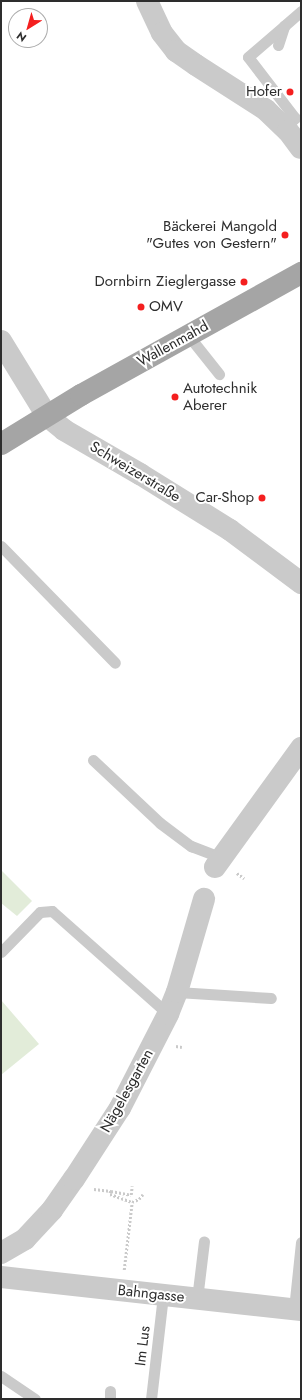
<!DOCTYPE html>
<html>
<head>
<meta charset="utf-8">
<style>
  body { margin:0 }
  #map { position:relative; width:302px; height:1400px; overflow:hidden; background:#fff; font-family:Jost,sans-serif }
  div>[style] { position:absolute }
  .green>* { inset:0; background:#e2ecd9 }
  .path>* { height:2.5px; margin-top:-1.25px; transform-origin:0; background:repeating-linear-gradient(90deg,#cacaca 0 2px,transparent 0 4px) }
  .service>* { height:11px; margin:-5.5px; padding:0 5.5px; transform-origin:5.5px; border-radius:5.5px; background:#cacaca }
  .minor>* { height:22px; margin:-11px; padding:0 11px; transform-origin:11px; border-radius:11px; background:#cacaca }
  .tertiary>* { height:22px; margin:-11px; padding:0 11px; transform-origin:11px; border-radius:11px; background:#cacaca }
  .primary>* { height:22px; margin:-11px; padding:0 11px; transform-origin:11px; border-radius:11px; background:#a5a5a5 }
  .dots>* { width:11px; height:11px; translate:-50% -50%; box-sizing:border-box; border:2px solid #fff; border-radius:50% }
  span { translate:-50% -50%; white-space:nowrap; text-align:center; line-height:1.15; -webkit-text-stroke:4px #fff; paint-order:stroke }
  .poi-label { font-size:15px; color:#2d2d2d }
  .right { translate:-100% -50%; text-align:right }
  .left { translate:0 -50%; text-align:left }
  .street-label { font-size:15px; color:#2d2d2d }
  .frame { position:absolute; inset:0; border:2px solid #2d2d2d; pointer-events:none }
  .north { position:absolute; left:8px; top:8px; width:40px; height:40px; box-sizing:border-box; background:#fff; border:1px solid #ababab; border-radius:50%; rotate:217deg; font-size:11px; font-weight:700; line-height:16px; text-align:center; color:#2d2d2d }
  .north::after { content:''; display:block; margin:auto; width:14px; height:18px; background:#f41f1f; clip-path:polygon(50% 0,100% 100%,50% 72%,0 100%) }
</style>
</head>
<body>
<div id="map">
  <div class="green">
    <i style="clip-path:polygon(1px 870px,32px 901px,17px 916px,1px 903px)"></i>
    <i style="clip-path:polygon(1px 1000px,39px 1044px,1px 1075px)"></i>
  </div>
  <div class="path">
    <i style="left:237px;top:873px;width:9px;rotate:36deg"></i>
    <i style="left:176px;top:1046px;width:6px;rotate:9deg"></i>
    <i style="left:94px;top:1189px;width:17px;rotate:7deg"></i>
    <i style="left:111px;top:1191px;width:3px;rotate:108deg"></i>
    <i style="left:110px;top:1194px;width:23px;rotate:20deg"></i>
    <i style="left:111px;top:1191px;width:20px;rotate:11deg"></i>
    <i style="left:131px;top:1195px;width:9px;rotate:-84deg"></i>
    <i style="left:124px;top:1270px;width:68px;rotate:-83.3deg"></i>
    <i style="left:132px;top:1202px;width:8px;rotate:-23deg"></i>
    <i style="left:139px;top:1199px;width:6px;rotate:-51deg"></i>
  </div>
  <div class="service">
    <i style="left:278px;top:45px;width:20px;rotate:-72deg"></i>
    <i style="left:284px;top:26px;width:23px;rotate:-41deg"></i>
    <i style="left:284px;top:128px;width:15px;rotate:-42deg"></i>
    <i style="left:295px;top:118px;width:77px;rotate:-127.6deg"></i>
    <i style="left:248px;top:57px;width:48px;rotate:-40.7deg"></i>
    <i style="left:188px;top:335px;width:50px;rotate:51.5deg"></i>
    <i style="left:1px;top:546px;width:163px;rotate:45.7deg"></i>
    <i style="left:93px;top:760px;width:92px;rotate:43.2deg"></i>
    <i style="left:160px;top:823px;width:39px;rotate:37deg"></i>
    <i style="left:191px;top:846px;width:34px;rotate:21deg"></i>
    <i style="left:1px;top:952px;width:56px;rotate:-45.7deg"></i>
    <i style="left:40px;top:912px;width:12px;rotate:-5deg"></i>
    <i style="left:52px;top:911px;width:155px;rotate:41.6deg"></i>
    <i style="left:177px;top:992px;width:94px;rotate:3.7deg"></i>
    <i style="left:197px;top:1299px;width:58px;rotate:-83.1deg"></i>
    <i style="left:294px;top:1309px;width:67px;rotate:-84deg"></i>
    <i style="left:1px;top:1376px;width:41px;rotate:34.1deg"></i>
    <i style="left:110px;top:1399px;width:8px;rotate:-90deg"></i>
    <i style="left:151px;top:1399px;width:104px;rotate:-83.4deg"></i>
  </div>
  <div class="minor">
    <i style="left:147px;top:1px;width:35px;rotate:65deg"></i>
    <i style="left:162px;top:33px;width:23px;rotate:52deg"></i>
    <i style="left:176px;top:51px;width:24px;rotate:35deg"></i>
    <i style="left:196px;top:65px;width:83px;rotate:32.7deg"></i>
    <i style="left:266px;top:110px;width:30px;rotate:44deg"></i>
    <i style="left:288px;top:131px;width:21px;rotate:53deg"></i>
    <i style="left:215px;top:867px;width:147px;rotate:-54.1deg"></i>
    <i style="left:1px;top:1253px;width:28px;rotate:-30deg"></i>
    <i style="left:25px;top:1239px;width:40px;rotate:-47deg"></i>
    <i style="left:52px;top:1210px;width:38px;rotate:-55deg"></i>
    <i style="left:74px;top:1179px;width:85px;rotate:-57.1deg"></i>
    <i style="left:120px;top:1108px;width:106px;rotate:-62.9deg"></i>
    <i style="left:168px;top:1014px;width:24px;rotate:-68deg"></i>
    <i style="left:177px;top:992px;width:97px;rotate:-73.8deg"></i>
    <i style="left:1px;top:1277px;width:302px;rotate:6.3deg"></i>
  </div>
  <div class="tertiary">
    <i style="left:1px;top:341px;width:88px;rotate:58.5deg"></i>
    <i style="left:47px;top:416px;width:22px;rotate:39deg"></i>
    <i style="left:64px;top:430px;width:88px;rotate:30.1deg"></i>
    <i style="left:140px;top:474px;width:106px;rotate:31.9deg"></i>
    <i style="left:230px;top:530px;width:89px;rotate:36.7deg"></i>
  </div>
  <div class="primary">
    <i style="left:1px;top:444px;width:94px;rotate:-31.5deg"></i>
    <i style="left:81px;top:395px;width:252px;rotate:-29deg"></i>
  </div>
  <div class="dots">
    <i style="left:290px;top:92px;background:#f41f1f"></i>
    <i style="left:285px;top:235px;background:#f41f1f"></i>
    <i style="left:244px;top:282px;background:#f41f1f"></i>
    <i style="left:141px;top:307px;background:#f41f1f"></i>
    <i style="left:175px;top:397px;background:#f41f1f"></i>
    <i style="left:262px;top:498px;background:#f41f1f"></i>
  </div>
  <div class="poi-label">
    <span class="right" style="left:282px;top:92px">Hofer</span>
    <span class="right" style="left:277px;top:235px">Bäckerei Mangold<br>"Gutes von Gestern"</span>
    <span class="right" style="left:236px;top:282px">Dornbirn Zieglergasse</span>
    <span class="left" style="left:149px;top:307px">OMV</span>
    <span class="left" style="left:183px;top:397px">Autotechnik<br>Aberer</span>
    <span class="right" style="left:254px;top:498px">Car-Shop</span>
  </div>
  <div class="street-label">
    <span style="left:173px;top:344px;rotate:-29deg">Wallenmahd</span>
    <span style="left:135px;top:472px;rotate:31deg">Schweizerstraße</span>
    <span style="left:127px;top:1091px;rotate:-61deg">Nägelesgarten</span>
    <span style="left:151px;top:1294px;rotate:6deg">Bahngasse</span>
    <span style="left:143px;top:1346px;rotate:-83deg">Im Lus</span>
  </div>
  <div class="frame"></div>
  <div class="north">N</div>
</div>
</body>
</html>
